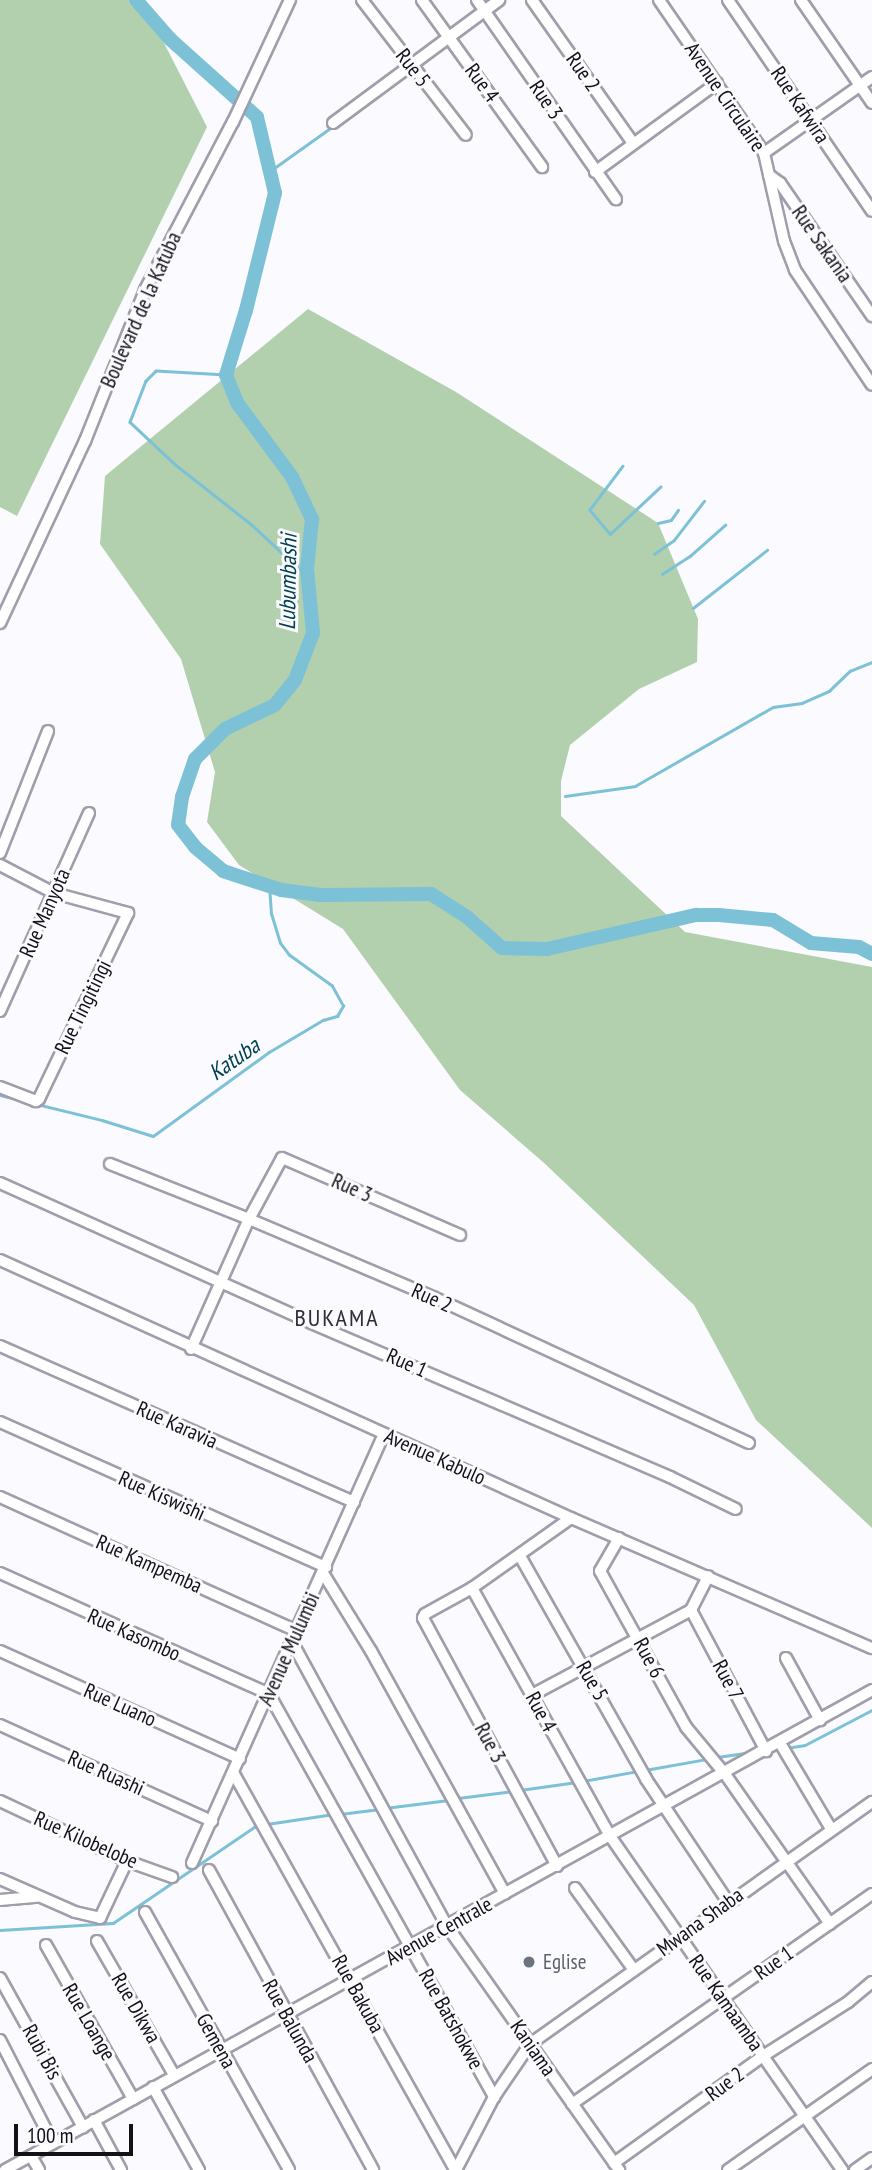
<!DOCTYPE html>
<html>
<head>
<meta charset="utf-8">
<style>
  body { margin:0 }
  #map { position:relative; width:872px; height:2170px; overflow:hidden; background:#fafaff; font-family:"PT Sans Narrow",sans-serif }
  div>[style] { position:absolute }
  .green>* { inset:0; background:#b2d0ad }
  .stream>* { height:2.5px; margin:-1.25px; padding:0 1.25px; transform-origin:1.25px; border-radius:1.25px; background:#7cc1d6 }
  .river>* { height:14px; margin:-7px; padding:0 7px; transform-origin:7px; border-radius:7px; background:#7cc1d6 }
  .roads { filter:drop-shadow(2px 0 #a09eaa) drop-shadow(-2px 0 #a09eaa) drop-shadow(0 2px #a09eaa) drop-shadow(0 -2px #a09eaa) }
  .minor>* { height:10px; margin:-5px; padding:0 5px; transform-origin:5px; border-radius:5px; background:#fff }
  .dots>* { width:19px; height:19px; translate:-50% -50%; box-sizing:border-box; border:4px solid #fafaff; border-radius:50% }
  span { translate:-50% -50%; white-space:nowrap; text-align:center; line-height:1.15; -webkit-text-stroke:6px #fafaff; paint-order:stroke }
  .street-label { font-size:21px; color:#121216 }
  .worship-label { font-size:21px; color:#5b616d }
  .left { translate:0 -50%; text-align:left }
  .water-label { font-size:23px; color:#004251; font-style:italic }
  .quarter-label { font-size:24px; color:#2f2d36; letter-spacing:2px }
  .scale { position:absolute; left:14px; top:2124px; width:119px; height:32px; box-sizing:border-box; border:4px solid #121216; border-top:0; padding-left:9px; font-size:21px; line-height:24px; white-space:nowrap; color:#121216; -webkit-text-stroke:5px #fafaff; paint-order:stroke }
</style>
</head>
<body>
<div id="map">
  <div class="green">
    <i style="clip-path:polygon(0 0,142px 0,207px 127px,17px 516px,0 507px)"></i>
    <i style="clip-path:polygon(308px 309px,456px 392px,658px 523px,698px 619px,697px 662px,639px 689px,570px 745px,561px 781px,561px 816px,685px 932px,872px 967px,872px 1528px,756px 1420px,694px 1305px,543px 1162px,460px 1090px,343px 929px,239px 865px,207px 822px,215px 772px,181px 659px,100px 544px,105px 476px)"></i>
  </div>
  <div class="stream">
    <i style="left:138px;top:0;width:2px;rotate:63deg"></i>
    <i style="left:270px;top:171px;width:77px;rotate:-35.5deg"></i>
    <i style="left:226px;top:375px;width:70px;rotate:-176.7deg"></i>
    <i style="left:156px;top:371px;width:14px;rotate:135deg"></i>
    <i style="left:146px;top:381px;width:44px;rotate:111.3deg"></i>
    <i style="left:130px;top:422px;width:63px;rotate:43.1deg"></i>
    <i style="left:176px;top:465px;width:95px;rotate:38.2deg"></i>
    <i style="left:251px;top:524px;width:78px;rotate:42.9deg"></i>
    <i style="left:623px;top:466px;width:55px;rotate:126.9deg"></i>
    <i style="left:590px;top:510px;width:31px;rotate:50deg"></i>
    <i style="left:610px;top:534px;width:69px;rotate:-43.2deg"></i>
    <i style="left:658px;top:523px;width:13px;rotate:-13deg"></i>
    <i style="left:671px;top:520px;width:12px;rotate:-55deg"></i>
    <i style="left:654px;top:554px;width:24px;rotate:-35deg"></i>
    <i style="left:674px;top:540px;width:49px;rotate:-52.4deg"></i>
    <i style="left:662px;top:574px;width:33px;rotate:-33deg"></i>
    <i style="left:690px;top:556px;width:47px;rotate:-41.5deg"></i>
    <i style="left:693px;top:608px;width:94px;rotate:-38.1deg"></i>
    <i style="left:565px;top:796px;width:71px;rotate:-8.1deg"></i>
    <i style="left:635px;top:786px;width:159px;rotate:-29.8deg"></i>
    <i style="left:773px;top:707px;width:29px;rotate:-8deg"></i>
    <i style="left:802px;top:703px;width:30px;rotate:-24deg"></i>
    <i style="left:829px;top:691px;width:29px;rotate:-44deg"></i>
    <i style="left:850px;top:671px;width:24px;rotate:-22deg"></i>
    <i style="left:0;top:1095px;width:105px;rotate:13.8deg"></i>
    <i style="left:102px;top:1120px;width:53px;rotate:17.4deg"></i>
    <i style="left:153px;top:1136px;width:143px;rotate:-35.9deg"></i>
    <i style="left:269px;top:1052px;width:63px;rotate:-30.7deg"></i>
    <i style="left:323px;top:1020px;width:15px;rotate:-16deg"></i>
    <i style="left:337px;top:1016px;width:12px;rotate:-59deg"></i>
    <i style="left:343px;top:1006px;width:23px;rotate:-119deg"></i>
    <i style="left:332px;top:986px;width:53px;rotate:-144.2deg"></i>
    <i style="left:289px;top:955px;width:15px;rotate:-127deg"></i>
    <i style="left:280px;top:943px;width:30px;rotate:-107deg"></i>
    <i style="left:271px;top:914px;width:28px;rotate:-94deg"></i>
    <i style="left:786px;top:1748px;width:19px;rotate:-9deg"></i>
    <i style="left:805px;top:1745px;width:76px;rotate:-27.6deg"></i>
    <i style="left:717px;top:1757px;width:35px;rotate:-8deg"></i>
    <i style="left:645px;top:1770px;width:63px;rotate:-10.1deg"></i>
    <i style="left:583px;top:1781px;width:56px;rotate:-10.3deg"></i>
    <i style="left:520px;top:1790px;width:57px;rotate:-8.1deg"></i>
    <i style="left:458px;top:1798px;width:56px;rotate:-7.1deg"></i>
    <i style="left:385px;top:1808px;width:64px;rotate:-7.2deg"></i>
    <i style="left:340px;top:1814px;width:38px;rotate:-7deg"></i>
    <i style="left:267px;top:1824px;width:67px;rotate:-8.6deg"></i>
    <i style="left:0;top:1930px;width:113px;rotate:-3.5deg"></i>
    <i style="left:113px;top:1923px;width:171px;rotate:-34.2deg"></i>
    <i style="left:254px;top:1827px;width:7px;rotate:-8deg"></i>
  </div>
  <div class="river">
    <i style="left:136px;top:0;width:52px;rotate:48.9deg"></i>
    <i style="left:170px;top:39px;width:117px;rotate:41.9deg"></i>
    <i style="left:257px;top:117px;width:78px;rotate:76.7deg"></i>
    <i style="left:275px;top:193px;width:121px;rotate:103.9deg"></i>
    <i style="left:246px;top:310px;width:68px;rotate:107.1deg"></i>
    <i style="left:226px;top:375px;width:31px;rotate:68deg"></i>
    <i style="left:238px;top:404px;width:91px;rotate:53.5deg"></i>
    <i style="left:292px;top:477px;width:47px;rotate:64.5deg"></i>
    <i style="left:312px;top:519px;width:50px;rotate:95.7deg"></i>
    <i style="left:307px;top:569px;width:64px;rotate:84.6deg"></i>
    <i style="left:313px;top:633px;width:50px;rotate:111deg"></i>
    <i style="left:295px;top:680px;width:32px;rotate:129deg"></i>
    <i style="left:275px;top:705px;width:55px;rotate:154.4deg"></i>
    <i style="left:225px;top:729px;width:42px;rotate:135deg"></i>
    <i style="left:195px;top:759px;width:40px;rotate:108.9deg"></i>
    <i style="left:182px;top:797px;width:28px;rotate:98deg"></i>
    <i style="left:178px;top:825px;width:29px;rotate:52deg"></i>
    <i style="left:196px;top:848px;width:35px;rotate:40deg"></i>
    <i style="left:223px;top:871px;width:61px;rotate:18.1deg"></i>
    <i style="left:281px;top:890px;width:40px;rotate:7.1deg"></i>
    <i style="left:321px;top:895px;width:110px;rotate:-0.5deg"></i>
    <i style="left:431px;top:894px;width:43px;rotate:32.6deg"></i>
    <i style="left:467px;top:917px;width:47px;rotate:41.5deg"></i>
    <i style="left:502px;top:948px;width:45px;rotate:1.3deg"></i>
    <i style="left:547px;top:949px;width:153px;rotate:-12.9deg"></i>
    <i style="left:696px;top:915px;width:23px"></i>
    <i style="left:719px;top:915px;width:54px;rotate:5.3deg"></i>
    <i style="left:773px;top:920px;width:44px;rotate:31.2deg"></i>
    <i style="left:811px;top:943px;width:48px;rotate:4.8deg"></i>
    <i style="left:859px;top:947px;width:15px;rotate:28deg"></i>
  </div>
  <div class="roads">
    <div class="minor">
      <i style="left:362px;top:0;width:170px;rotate:52.4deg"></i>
      <i style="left:422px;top:0;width:206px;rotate:54.3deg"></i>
      <i style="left:477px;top:0;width:243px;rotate:55.1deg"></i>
      <i style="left:532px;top:0;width:175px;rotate:54.8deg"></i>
      <i style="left:659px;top:0;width:186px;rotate:55.5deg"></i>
      <i style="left:764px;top:153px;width:90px;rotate:77.2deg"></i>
      <i style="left:784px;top:241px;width:31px;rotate:69deg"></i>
      <i style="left:795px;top:270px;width:138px;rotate:56.2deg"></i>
      <i style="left:728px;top:0;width:255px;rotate:55.7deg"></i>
      <i style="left:801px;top:0;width:125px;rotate:55.4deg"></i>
      <i style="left:333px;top:123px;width:207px;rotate:-36.5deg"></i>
      <i style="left:764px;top:153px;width:132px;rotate:-35.1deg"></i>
      <i style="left:595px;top:172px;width:151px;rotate:-36.1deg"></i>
      <i style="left:769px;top:175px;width:14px;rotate:36deg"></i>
      <i style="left:780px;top:183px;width:162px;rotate:55.3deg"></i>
      <i style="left:0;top:623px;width:201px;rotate:-65deg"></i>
      <i style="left:85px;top:441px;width:162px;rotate:-68.3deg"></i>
      <i style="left:145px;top:290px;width:190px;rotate:-62.4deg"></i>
      <i style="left:233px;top:122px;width:135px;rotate:-65deg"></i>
      <i style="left:0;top:853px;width:131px;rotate:-68.5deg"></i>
      <i style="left:0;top:865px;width:61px;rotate:27.4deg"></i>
      <i style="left:54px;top:893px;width:77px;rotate:15.1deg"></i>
      <i style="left:128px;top:913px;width:206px;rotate:115.6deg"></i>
      <i style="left:39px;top:1099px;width:4px;rotate:146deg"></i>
      <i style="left:36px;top:1101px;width:39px;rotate:-159deg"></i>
      <i style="left:0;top:1011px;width:217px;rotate:-65.8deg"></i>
      <i style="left:110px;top:1164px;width:149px;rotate:21.6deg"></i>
      <i style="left:249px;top:1219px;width:200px;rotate:23deg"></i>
      <i style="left:433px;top:1297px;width:348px;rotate:24.8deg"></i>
      <i style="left:0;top:1183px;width:341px;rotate:24.2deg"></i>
      <i style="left:311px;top:1323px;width:391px;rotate:23.2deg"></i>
      <i style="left:670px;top:1477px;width:73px;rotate:25.9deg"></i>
      <i style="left:0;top:1260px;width:627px;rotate:24.32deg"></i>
      <i style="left:571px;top:1518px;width:328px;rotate:23.4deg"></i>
      <i style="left:0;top:1346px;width:387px;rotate:23.8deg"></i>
      <i style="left:191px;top:1349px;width:142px;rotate:-66deg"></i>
      <i style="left:249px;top:1219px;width:69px;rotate:-61.6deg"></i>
      <i style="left:282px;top:1158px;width:194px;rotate:23.4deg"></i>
      <i style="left:0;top:1422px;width:357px;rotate:24deg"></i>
      <i style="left:0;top:1497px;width:326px;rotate:24.3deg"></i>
      <i style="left:619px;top:1538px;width:38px;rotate:120deg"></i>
      <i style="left:600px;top:1571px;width:178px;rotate:61.1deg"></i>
      <i style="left:686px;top:1727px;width:61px;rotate:50.3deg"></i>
      <i style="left:725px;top:1774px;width:183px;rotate:55deg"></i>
      <i style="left:520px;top:1556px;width:256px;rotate:60.5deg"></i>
      <i style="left:646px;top:1779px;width:148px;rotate:56.3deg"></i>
      <i style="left:0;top:1573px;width:295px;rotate:24.2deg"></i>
      <i style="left:269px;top:1694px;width:462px;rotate:60.8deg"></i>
      <i style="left:323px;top:1573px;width:92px;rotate:58.4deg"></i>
      <i style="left:371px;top:1651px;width:277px;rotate:61.1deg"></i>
      <i style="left:472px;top:1588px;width:284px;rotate:60.9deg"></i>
      <i style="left:610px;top:1836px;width:407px;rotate:55.2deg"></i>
      <i style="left:691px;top:1610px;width:160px;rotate:62deg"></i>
      <i style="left:292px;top:1642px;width:324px;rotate:61.4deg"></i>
      <i style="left:447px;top:1926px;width:299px;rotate:54.8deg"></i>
      <i style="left:0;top:1651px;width:263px;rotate:24.2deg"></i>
      <i style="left:786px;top:1658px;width:71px;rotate:61.3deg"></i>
      <i style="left:532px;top:1695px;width:180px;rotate:-28.1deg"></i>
      <i style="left:691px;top:1610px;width:38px;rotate:-63deg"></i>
      <i style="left:0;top:1725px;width:233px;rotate:24.4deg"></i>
      <i style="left:780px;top:1743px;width:100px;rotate:59.3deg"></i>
      <i style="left:234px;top:1774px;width:453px;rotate:60.8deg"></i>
      <i style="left:0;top:1801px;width:140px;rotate:25.3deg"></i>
      <i style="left:127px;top:1861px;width:48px;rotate:19.6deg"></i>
      <i style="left:192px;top:1863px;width:470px;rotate:-65.9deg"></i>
      <i style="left:557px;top:1866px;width:282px;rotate:-118.4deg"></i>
      <i style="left:423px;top:1618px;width:4px;rotate:-63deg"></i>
      <i style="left:425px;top:1614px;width:54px;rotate:-29deg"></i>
      <i style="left:472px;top:1588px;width:121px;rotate:-35.3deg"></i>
      <i style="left:209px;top:1870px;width:342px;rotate:61.3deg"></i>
      <i style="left:0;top:1879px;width:82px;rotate:23.7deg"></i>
      <i style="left:75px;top:1912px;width:26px;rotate:13deg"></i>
      <i style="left:100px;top:1918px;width:63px;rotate:-64.7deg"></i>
      <i style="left:575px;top:1888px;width:101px;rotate:54.3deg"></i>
      <i style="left:0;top:1900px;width:37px;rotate:-5deg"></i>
      <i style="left:145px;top:1912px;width:295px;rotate:60.8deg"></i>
      <i style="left:97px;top:1941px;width:155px;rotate:60.1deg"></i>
      <i style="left:46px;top:1945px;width:177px;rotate:60.5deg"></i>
      <i style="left:0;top:1978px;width:171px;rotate:60.9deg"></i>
      <i style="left:0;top:2040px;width:116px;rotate:62.8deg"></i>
      <i style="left:153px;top:2087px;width:95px;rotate:61deg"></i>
      <i style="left:572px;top:2104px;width:366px;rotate:-35deg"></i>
      <i style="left:94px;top:2120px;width:57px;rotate:61.6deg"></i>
      <i style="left:31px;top:2156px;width:16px;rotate:60deg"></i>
      <i style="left:614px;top:2163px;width:183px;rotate:-35.7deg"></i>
      <i style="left:763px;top:2056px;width:101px;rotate:-32.4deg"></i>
      <i style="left:848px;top:2002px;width:31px;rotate:-40deg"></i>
      <i style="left:5px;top:2170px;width:991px;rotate:-28.97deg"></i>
      <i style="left:456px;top:2170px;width:82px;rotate:-62.5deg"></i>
      <i style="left:494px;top:2097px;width:64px;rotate:-55.8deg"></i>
      <i style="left:530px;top:2044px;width:419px;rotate:-35.3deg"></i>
      <i style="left:728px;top:2170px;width:176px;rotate:-35deg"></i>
      <i style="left:855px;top:2170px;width:21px;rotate:-35deg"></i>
    </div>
  </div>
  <div class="dots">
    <i style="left:529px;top:1962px;background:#6b7280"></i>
  </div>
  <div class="street-label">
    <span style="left:413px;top:68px;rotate:52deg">Rue 5</span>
    <span style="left:583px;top:72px;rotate:55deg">Rue 2</span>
    <span style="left:482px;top:83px;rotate:54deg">Rue 4</span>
    <span style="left:725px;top:97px;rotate:56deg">Avenue Circulaire</span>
    <span style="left:546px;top:100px;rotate:56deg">Rue 3</span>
    <span style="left:800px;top:105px;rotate:56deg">Rue Kafwira</span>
    <span style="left:822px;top:244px;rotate:55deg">Rue Sakania</span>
    <span style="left:141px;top:310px;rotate:-66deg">Boulevard de la Katuba</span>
    <span style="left:45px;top:913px;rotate:-66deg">Rue Manyota</span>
    <span style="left:83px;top:1007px;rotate:-64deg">Rue Tingitingi</span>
    <span style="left:352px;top:1188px;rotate:24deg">Rue 3</span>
    <span style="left:432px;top:1298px;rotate:24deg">Rue 2</span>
    <span style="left:407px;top:1363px;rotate:24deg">Rue 1</span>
    <span style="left:177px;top:1425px;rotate:24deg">Rue Karavia</span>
    <span style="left:435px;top:1457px;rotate:24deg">Avenue Kabulo</span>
    <span style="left:162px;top:1496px;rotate:24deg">Rue Kiswishi</span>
    <span style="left:149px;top:1564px;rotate:24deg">Rue Kampemba</span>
    <span style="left:134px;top:1635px;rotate:24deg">Rue Kasombo</span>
    <span style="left:289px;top:1649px;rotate:-66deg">Avenue Mulumbi</span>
    <span style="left:649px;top:1658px;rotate:62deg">Rue 6</span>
    <span style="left:728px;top:1680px;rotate:62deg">Rue 7</span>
    <span style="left:592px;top:1681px;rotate:60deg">Rue 5</span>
    <span style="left:120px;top:1705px;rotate:24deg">Rue Luano</span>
    <span style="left:541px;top:1712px;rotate:62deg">Rue 4</span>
    <span style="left:490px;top:1743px;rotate:62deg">Rue 3</span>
    <span style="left:106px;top:1773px;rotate:24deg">Rue Ruashi</span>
    <span style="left:86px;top:1840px;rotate:24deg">Rue Kilobelobe</span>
    <span style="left:700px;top:1922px;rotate:-36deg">Mwana Shaba</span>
    <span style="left:439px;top:1931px;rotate:-29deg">Avenue Centrale</span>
    <span style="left:774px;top:1963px;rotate:-35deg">Rue 1</span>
    <span style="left:358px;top:1994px;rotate:61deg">Rue Bakuba</span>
    <span style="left:726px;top:2003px;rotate:55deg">Rue Kamaamba</span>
    <span style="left:136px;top:2008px;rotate:60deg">Rue Dikwa</span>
    <span style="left:451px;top:2019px;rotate:61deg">Rue Batshokwe</span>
    <span style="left:290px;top:2021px;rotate:61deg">Rue Balunda</span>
    <span style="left:89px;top:2022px;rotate:60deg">Rue Loange</span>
    <span style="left:216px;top:2041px;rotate:61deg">Gemena</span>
    <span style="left:533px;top:2048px;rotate:55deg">Kaniama</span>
    <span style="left:42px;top:2052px;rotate:61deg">Rubi Bis</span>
    <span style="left:725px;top:2084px;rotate:-36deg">Rue 2</span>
  </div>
  <div class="worship-label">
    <span class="left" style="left:543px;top:1962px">Eglise</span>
  </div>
  <div class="water-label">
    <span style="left:288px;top:582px;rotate:-89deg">Lubumbashi</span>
    <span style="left:234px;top:1059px;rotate:-35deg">Katuba</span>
  </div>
  <div class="quarter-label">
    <span style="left:337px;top:1318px">BUKAMA</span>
  </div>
  <div class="scale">100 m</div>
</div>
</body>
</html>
